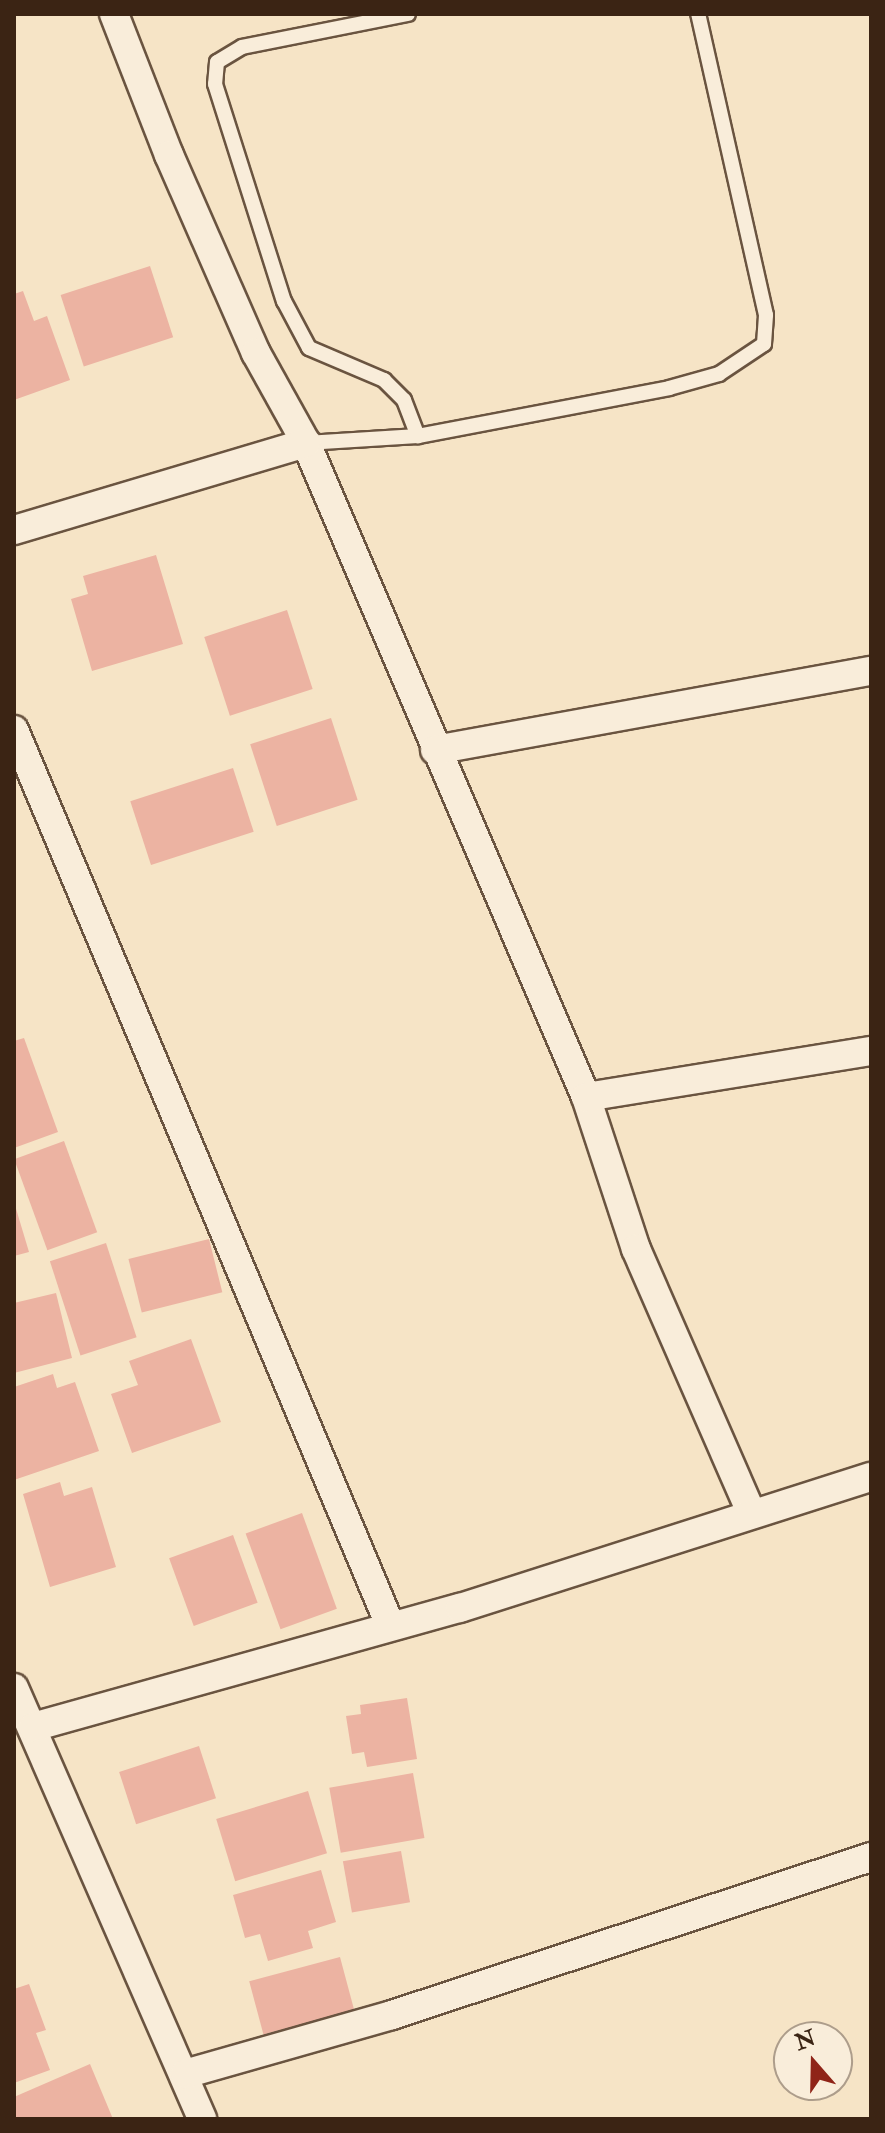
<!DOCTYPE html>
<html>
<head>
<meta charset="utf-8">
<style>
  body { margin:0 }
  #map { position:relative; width:885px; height:2133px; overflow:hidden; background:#f6e4c6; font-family:"IM FELL Double Pica",serif }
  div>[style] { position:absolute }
  .building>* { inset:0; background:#ecb3a2; transform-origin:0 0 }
  .roads { filter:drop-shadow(2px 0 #6a5440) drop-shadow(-2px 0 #6a5440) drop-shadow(0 2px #6a5440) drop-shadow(0 -2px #6a5440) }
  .lane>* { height:14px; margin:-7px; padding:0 7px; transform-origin:7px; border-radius:7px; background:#f9edda }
  .street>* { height:28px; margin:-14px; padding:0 14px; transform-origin:14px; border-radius:14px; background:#f9edda }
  span { translate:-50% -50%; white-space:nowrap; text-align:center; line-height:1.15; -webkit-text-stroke:7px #f9edda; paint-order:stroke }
  .frame { position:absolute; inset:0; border:16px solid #3b2414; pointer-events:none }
  .north { position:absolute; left:773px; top:2021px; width:80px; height:80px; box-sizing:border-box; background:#f9edda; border:2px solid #ad9d8b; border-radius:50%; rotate:340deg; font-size:22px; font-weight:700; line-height:32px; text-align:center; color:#3b2414 }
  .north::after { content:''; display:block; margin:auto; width:28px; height:36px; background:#8f2418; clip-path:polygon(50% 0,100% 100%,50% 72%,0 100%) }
</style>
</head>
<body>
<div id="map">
  <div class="building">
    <i style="left:150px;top:266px;width:75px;height:94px;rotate:72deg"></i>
    <i style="clip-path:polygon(23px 291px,34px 321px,47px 316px,70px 380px,14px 400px,14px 294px)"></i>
    <i style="clip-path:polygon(156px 555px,183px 644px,92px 671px,71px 599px,88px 594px,83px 576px)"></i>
    <i style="left:287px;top:610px;width:83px;height:87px;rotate:72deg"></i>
    <i style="left:331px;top:718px;width:86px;height:85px;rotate:72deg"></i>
    <i style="left:233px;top:768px;width:67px;height:108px;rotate:72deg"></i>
    <i style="clip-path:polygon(24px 1038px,58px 1132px,14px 1148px,14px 1041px)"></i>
    <i style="left:64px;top:1141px;width:97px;height:53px;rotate:70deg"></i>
    <i style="clip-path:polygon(14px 1202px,29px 1252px,14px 1256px)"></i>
    <i style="left:209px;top:1239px;width:55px;height:83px;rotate:76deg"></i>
    <i style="left:106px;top:1243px;width:99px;height:59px;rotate:72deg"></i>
    <i style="clip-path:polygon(56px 1293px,72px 1358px,14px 1373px,14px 1303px)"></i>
    <i style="clip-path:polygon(191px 1339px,221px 1422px,132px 1453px,111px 1394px,138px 1385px,129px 1361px)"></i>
    <i style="clip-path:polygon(53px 1374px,57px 1388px,75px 1382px,99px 1451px,14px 1480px,14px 1387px)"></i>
    <i style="clip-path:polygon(60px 1482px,64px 1496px,92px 1487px,116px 1567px,50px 1587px,23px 1494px)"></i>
    <i style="left:302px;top:1513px;width:102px;height:60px;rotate:70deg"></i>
    <i style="left:233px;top:1535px;width:72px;height:68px;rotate:70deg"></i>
    <i style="clip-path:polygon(407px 1698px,417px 1759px,367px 1767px,364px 1752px,352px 1754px,346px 1716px,361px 1714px,360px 1705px)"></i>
    <i style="left:199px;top:1746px;width:55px;height:84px;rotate:72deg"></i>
    <i style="left:413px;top:1773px;width:66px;height:85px;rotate:80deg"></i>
    <i style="left:308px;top:1791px;width:65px;height:96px;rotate:73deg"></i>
    <i style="left:401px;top:1851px;width:52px;height:59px;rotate:80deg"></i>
    <i style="clip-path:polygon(321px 1870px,336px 1922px,308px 1931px,313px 1948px,268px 1961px,260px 1934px,245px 1938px,233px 1895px)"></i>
    <i style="left:340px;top:1957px;width:55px;height:94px;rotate:75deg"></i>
    <i style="clip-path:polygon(29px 1984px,46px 2030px,36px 2033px,50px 2070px,14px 2083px,14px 1989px)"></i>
    <i style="clip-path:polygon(90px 2064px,113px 2119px,14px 2119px,14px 2097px)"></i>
  </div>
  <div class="roads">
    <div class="lane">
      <i style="left:408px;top:14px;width:169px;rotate:168.8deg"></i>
      <i style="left:242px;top:47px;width:29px;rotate:149deg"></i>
      <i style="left:217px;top:62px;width:22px;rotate:95deg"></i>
      <i style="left:215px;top:84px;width:228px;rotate:72.4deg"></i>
      <i style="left:284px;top:301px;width:53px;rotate:62deg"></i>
      <i style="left:309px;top:348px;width:82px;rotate:23.1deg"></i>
      <i style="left:384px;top:380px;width:28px;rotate:45deg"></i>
      <i style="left:404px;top:400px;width:39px;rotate:69deg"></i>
      <i style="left:306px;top:443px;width:112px;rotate:-3.6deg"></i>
      <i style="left:418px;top:436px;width:256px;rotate:-10.8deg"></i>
      <i style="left:669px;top:388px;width:52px;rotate:-15.6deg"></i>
      <i style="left:719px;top:374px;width:54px;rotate:-33.7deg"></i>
      <i style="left:764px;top:344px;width:29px;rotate:-86deg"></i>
      <i style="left:766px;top:315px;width:309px;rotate:-102.7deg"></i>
    </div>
    <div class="street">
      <i style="left:114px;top:14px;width:151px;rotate:68.7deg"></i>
      <i style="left:169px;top:155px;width:216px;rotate:66.3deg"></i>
      <i style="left:256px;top:353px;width:103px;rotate:60.9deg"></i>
      <i style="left:306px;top:443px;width:711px;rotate:66.82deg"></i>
      <i style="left:586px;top:1097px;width:160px;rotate:71.8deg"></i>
      <i style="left:636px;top:1249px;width:289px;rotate:66.4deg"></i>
      <i style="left:14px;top:530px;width:305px;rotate:-16.6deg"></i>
      <i style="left:14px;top:730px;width:971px;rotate:67.21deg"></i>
      <i style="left:435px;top:750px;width:443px;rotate:-10.3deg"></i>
      <i style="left:586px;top:1097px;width:289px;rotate:-9.2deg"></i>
      <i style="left:14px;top:1688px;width:470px;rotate:66.4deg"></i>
      <i style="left:33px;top:1727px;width:443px;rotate:-15.6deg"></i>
      <i style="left:460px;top:1608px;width:431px;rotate:-17.7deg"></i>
      <i style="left:185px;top:2074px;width:215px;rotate:-15.9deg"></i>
      <i style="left:392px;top:2015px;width:504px;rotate:-18.26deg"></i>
    </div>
  </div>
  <div class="frame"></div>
  <div class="north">N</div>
</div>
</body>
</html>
